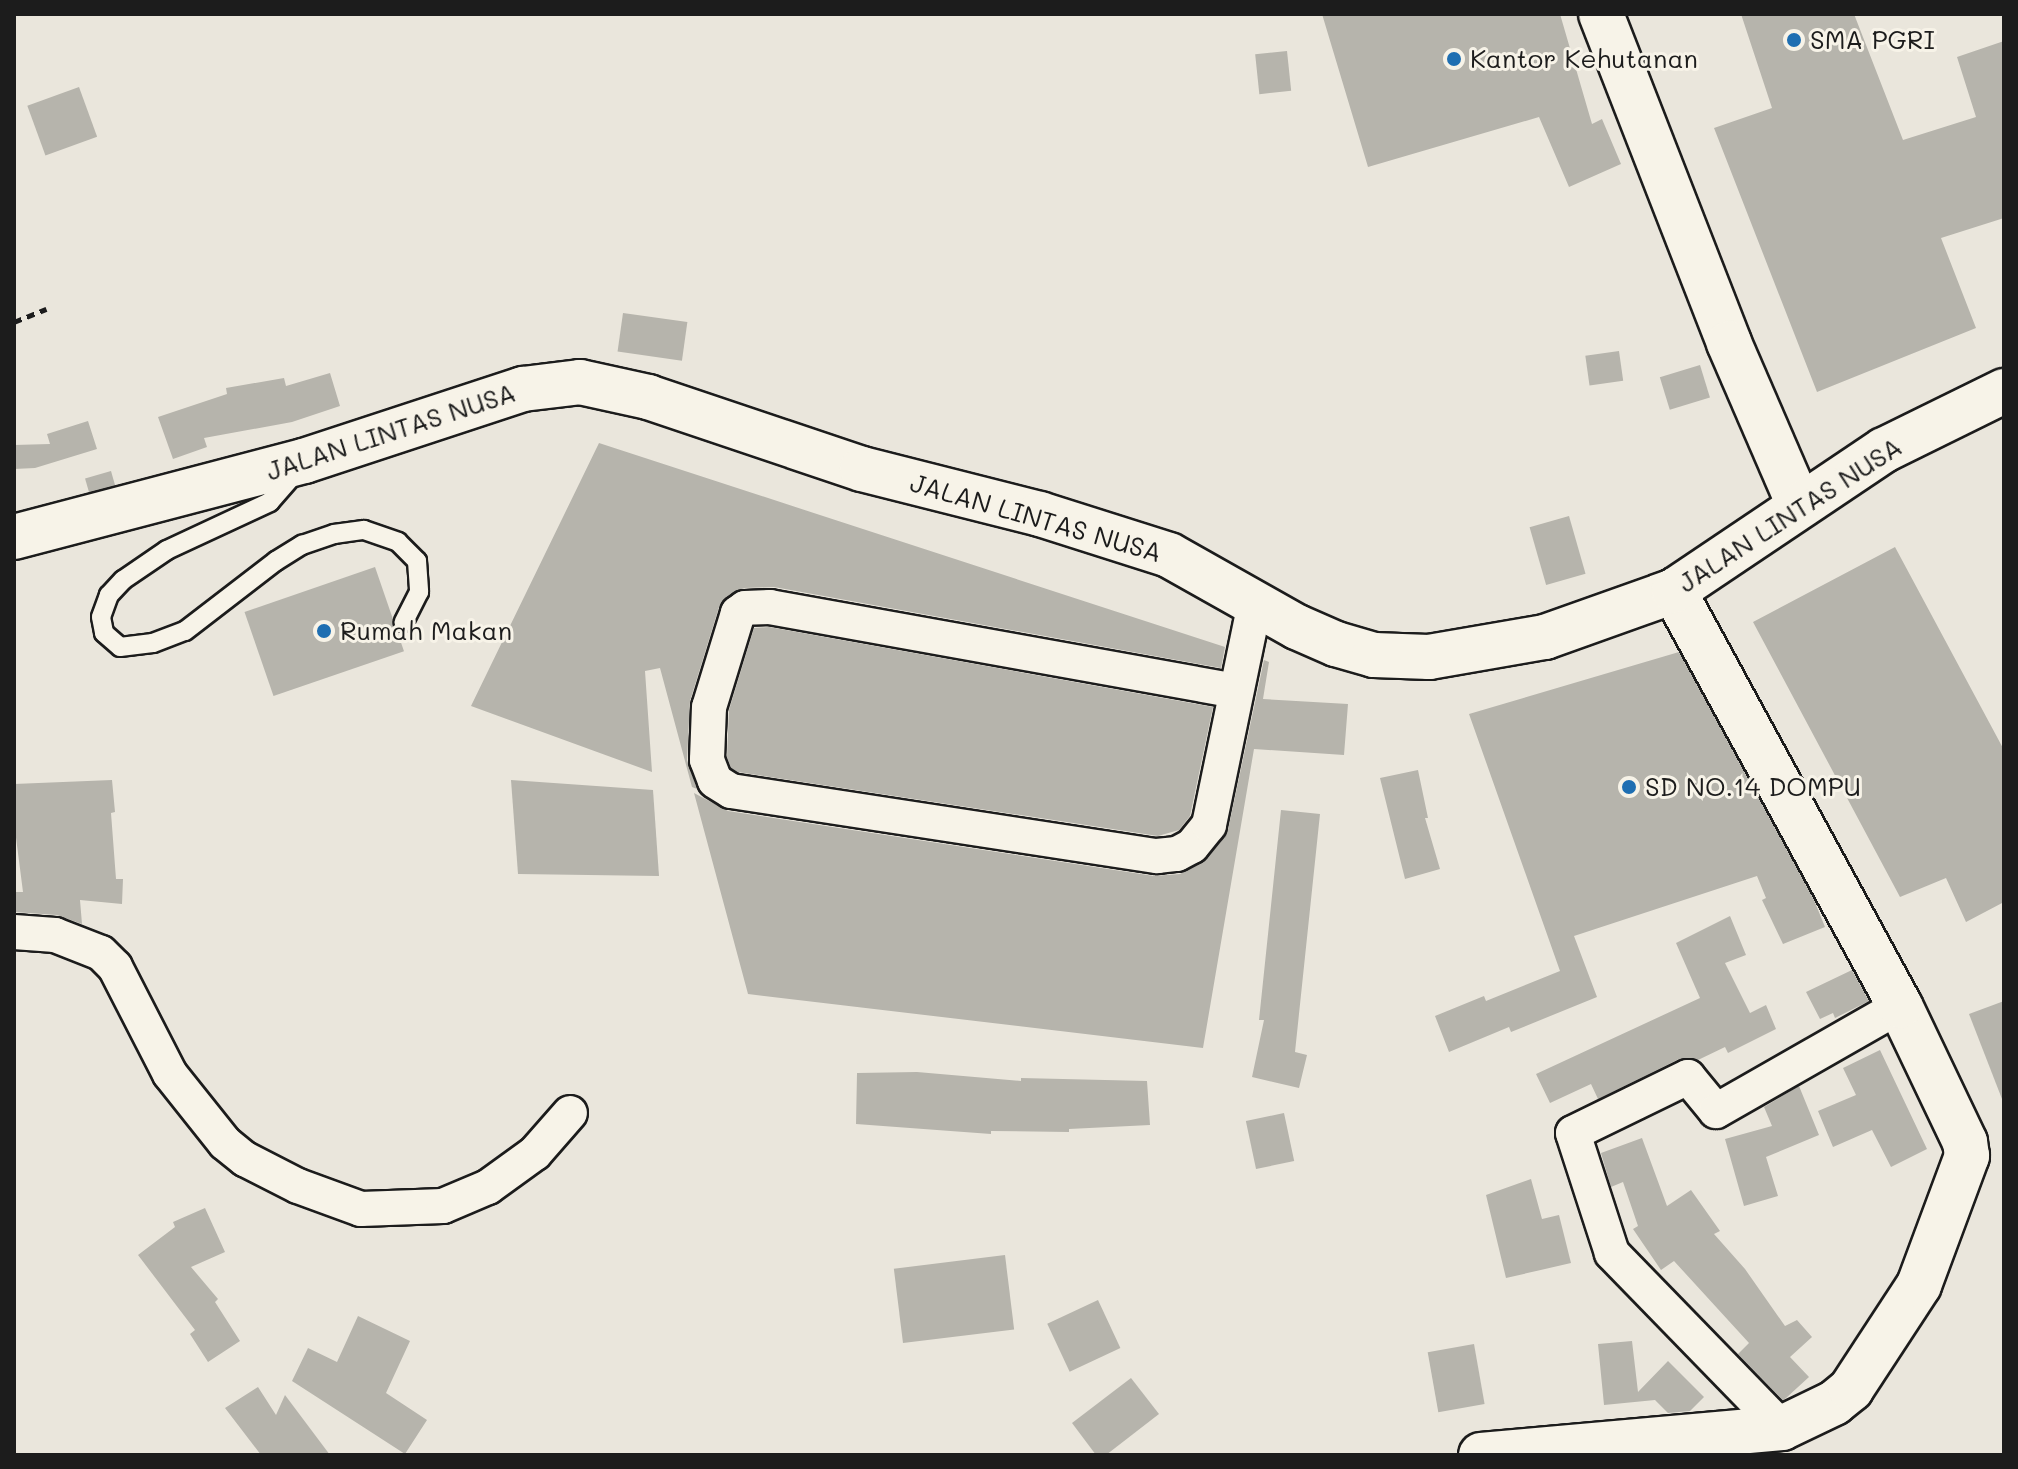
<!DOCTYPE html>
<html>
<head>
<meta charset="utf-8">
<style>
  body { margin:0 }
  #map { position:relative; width:2018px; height:1469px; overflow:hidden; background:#eae6dc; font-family:Mali,sans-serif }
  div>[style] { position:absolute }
  .building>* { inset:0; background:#b6b4ac; transform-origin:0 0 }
  .path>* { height:5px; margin-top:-2.5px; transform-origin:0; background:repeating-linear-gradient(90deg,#1c1c1c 0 8px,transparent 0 14px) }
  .roads { filter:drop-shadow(2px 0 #1c1c1c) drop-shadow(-2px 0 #1c1c1c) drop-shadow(0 2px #1c1c1c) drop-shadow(0 -2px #1c1c1c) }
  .lane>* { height:18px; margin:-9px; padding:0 9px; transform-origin:9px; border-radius:9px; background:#f7f3e8 }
  .street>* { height:34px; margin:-17px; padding:0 17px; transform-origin:17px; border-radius:17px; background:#f7f3e8 }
  .secondary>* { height:44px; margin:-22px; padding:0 22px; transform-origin:22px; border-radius:22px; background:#f7f3e8 }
  .highway>* { height:44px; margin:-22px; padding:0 22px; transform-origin:22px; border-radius:22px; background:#f7f3e8 }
  .dots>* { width:22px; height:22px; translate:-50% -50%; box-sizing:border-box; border:4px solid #f7f3e8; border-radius:50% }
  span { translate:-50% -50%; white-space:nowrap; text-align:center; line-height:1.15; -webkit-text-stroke:6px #f7f3e8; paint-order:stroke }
  .poi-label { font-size:26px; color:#1c1c1c }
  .left { translate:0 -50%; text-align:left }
  .street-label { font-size:26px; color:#1c1c1c }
  .frame { position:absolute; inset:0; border:16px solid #1c1c1c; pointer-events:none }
</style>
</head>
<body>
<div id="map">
  <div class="building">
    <i style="clip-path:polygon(1322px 14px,1560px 14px,1592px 124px,1602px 119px,1621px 164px,1569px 187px,1539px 117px,1368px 167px)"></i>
    <i style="clip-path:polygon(1741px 14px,1854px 14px,1903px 140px,1976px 117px,1957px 57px,2004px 41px,2004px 218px,1941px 238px,1976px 328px,1817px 392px,1714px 128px,1772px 108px)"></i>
    <i style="left:1287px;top:51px;width:40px;height:32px;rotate:84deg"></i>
    <i style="left:79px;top:87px;width:53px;height:55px;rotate:70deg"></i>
    <i style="left:623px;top:313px;width:65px;height:39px;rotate:8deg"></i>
    <i style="left:1619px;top:351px;width:30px;height:34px;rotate:82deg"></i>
    <i style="left:1700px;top:365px;width:34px;height:42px;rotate:73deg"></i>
    <i style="clip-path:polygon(330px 373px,340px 406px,292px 422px,204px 438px,207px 447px,173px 459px,158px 417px,227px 394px,226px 388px,284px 378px,286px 386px)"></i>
    <i style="clip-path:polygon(88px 421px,97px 449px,35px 468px,14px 469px,14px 445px,50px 444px,47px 434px)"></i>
    <i style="clip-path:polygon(599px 443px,1225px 647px,1221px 668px,774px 587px,744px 588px,726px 597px,719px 607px,690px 701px,687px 760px,697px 789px,692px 787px,660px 668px,645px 671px,652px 772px,471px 706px)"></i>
    <i style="left:111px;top:471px;width:15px;height:27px;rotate:74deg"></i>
    <i style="left:1569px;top:516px;width:60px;height:41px;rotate:74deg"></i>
    <i style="clip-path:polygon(1895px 547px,2004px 750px,2004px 902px,1966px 922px,1946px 878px,1900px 897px,1753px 622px)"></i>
    <i style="left:375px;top:567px;width:89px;height:138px;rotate:71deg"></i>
    <i style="clip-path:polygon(769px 627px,1213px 707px,1190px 816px,1179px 830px,1158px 836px,738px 772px,731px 768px,727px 757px,729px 710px,754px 628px)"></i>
    <i style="clip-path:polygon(1679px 652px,1814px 900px,1825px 927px,1783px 944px,1762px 900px,1766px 898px,1757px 876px,1574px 936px,1597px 997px,1511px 1032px,1509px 1027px,1449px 1052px,1435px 1016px,1484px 996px,1486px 1001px,1560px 971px,1469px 714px)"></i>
    <i style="clip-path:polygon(1264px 660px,1269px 662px,1263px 699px,1348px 704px,1344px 755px,1254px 749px,1203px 1048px,748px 994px,694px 793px,728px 811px,1154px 876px,1180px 874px,1207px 859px,1228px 830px)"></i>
    <i style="clip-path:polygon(1418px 770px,1428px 818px,1425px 818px,1440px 869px,1405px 879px,1380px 778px)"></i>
    <i style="clip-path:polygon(112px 780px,115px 812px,111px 813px,116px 879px,123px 879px,122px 904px,80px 900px,82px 924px,57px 915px,14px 912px,14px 892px,23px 892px,14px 822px,14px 784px)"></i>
    <i style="clip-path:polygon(511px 780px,653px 790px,659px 876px,518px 874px)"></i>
    <i style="clip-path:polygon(1281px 810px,1320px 814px,1295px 1052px,1307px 1055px,1299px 1088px,1252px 1077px,1264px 1020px,1259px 1020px)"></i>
    <i style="clip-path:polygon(1730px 916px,1746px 955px,1725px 963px,1750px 1013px,1766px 1005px,1776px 1029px,1728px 1053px,1725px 1047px,1698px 1060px,1679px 1059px,1598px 1099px,1591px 1084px,1550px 1103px,1536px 1074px,1700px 998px,1676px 943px)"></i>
    <i style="clip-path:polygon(1852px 970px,1869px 1001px,1835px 1018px,1833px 1013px,1820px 1019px,1806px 992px)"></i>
    <i style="clip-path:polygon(2004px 1001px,2004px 1099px,2002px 1099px,1969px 1014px)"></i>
    <i style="clip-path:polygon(1880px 1050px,1927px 1149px,1891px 1167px,1872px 1130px,1833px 1147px,1818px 1111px,1856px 1095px,1843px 1068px)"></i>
    <i style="clip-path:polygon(917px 1072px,1021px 1081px,1021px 1078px,1147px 1081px,1150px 1125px,1069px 1129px,1069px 1132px,991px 1131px,991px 1134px,856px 1124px,857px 1073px)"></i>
    <i style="clip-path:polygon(1799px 1086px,1819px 1135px,1766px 1157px,1778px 1196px,1744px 1206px,1725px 1139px,1772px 1126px,1764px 1107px)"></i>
    <i style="left:1284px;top:1113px;width:49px;height:39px;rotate:78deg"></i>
    <i style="clip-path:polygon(1642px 1138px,1667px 1206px,1691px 1190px,1720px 1231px,1714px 1234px,1745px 1269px,1785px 1326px,1797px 1320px,1812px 1337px,1790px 1357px,1809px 1377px,1786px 1398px,1783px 1400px,1738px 1354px,1749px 1343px,1674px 1261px,1661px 1270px,1633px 1229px,1638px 1226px,1623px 1182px,1611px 1187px,1601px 1153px)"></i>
    <i style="clip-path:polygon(1531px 1179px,1542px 1219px,1559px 1215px,1571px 1263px,1506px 1278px,1486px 1195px)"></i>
    <i style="clip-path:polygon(205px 1208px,225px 1252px,191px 1267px,218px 1299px,215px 1302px,240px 1341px,208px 1362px,190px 1334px,195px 1330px,138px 1255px,175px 1227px,173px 1222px)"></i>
    <i style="left:1005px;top:1255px;width:75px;height:112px;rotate:83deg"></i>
    <i style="left:1098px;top:1300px;width:53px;height:56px;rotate:65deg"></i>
    <i style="clip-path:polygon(358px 1316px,410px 1341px,386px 1393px,427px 1420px,405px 1454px,292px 1381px,308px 1348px,337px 1362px)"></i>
    <i style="clip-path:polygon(1632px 1341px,1638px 1392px,1668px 1361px,1704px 1397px,1690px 1411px,1668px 1413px,1655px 1400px,1604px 1405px,1598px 1344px)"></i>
    <i style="left:1474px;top:1344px;width:61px;height:47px;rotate:80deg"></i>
    <i style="clip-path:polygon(1131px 1378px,1159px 1414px,1106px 1455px,1096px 1455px,1072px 1423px)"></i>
    <i style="clip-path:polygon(258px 1387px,276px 1415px,285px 1395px,330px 1455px,261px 1455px,225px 1408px)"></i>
  </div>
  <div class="path">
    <i style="left:14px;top:322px;width:35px;rotate:-22deg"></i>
  </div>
  <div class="roads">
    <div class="lane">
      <i style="left:295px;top:473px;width:38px;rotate:131deg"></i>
      <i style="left:270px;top:502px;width:114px;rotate:155deg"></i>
      <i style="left:167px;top:550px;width:53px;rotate:145.7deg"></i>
      <i style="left:123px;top:580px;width:21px;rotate:133deg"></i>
      <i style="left:109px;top:595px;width:23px;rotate:110deg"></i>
      <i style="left:101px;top:617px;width:16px;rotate:79deg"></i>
      <i style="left:104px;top:633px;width:21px;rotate:41deg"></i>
      <i style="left:120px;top:647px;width:33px;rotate:-7deg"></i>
      <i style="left:153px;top:643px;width:34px;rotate:-21deg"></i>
      <i style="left:185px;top:631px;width:115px;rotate:-37.6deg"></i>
      <i style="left:276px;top:561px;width:31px;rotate:-32deg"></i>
      <i style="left:302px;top:545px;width:34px;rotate:-19deg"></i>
      <i style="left:334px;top:534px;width:30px;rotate:-8deg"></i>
      <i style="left:364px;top:530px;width:36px;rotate:19deg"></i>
      <i style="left:398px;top:542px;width:27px;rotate:45deg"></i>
      <i style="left:417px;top:561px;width:31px;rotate:86deg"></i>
      <i style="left:419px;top:592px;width:34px;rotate:117deg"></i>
    </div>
    <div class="street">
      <i style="left:1236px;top:691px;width:474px;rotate:-169.8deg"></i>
      <i style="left:770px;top:607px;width:25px;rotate:178deg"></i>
      <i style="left:745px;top:608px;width:9px;rotate:144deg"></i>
      <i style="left:738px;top:613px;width:98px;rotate:107.1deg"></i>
      <i style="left:709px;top:707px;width:53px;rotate:92.2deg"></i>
      <i style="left:707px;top:760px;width:22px;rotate:69deg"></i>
      <i style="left:715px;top:781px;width:19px;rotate:32deg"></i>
      <i style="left:731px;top:791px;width:431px;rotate:8.7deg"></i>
      <i style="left:1157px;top:856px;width:20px;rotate:-6deg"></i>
      <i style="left:1177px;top:854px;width:17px;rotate:-28deg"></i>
      <i style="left:1192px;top:846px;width:27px;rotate:-51deg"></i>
      <i style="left:1209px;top:825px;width:227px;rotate:-78.3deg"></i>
      <i style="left:14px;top:932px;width:41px;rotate:4.2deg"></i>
      <i style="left:55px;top:935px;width:49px;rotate:21.4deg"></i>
      <i style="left:101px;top:953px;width:20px;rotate:45deg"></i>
      <i style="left:115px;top:967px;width:120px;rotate:62.8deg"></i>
      <i style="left:170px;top:1074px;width:88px;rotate:51.4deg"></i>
      <i style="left:225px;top:1143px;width:26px;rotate:39deg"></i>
      <i style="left:245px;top:1159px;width:59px;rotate:27deg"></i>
      <i style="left:298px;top:1186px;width:67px;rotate:20.1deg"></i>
      <i style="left:361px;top:1209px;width:82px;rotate:-2.1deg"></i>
      <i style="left:443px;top:1206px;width:49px;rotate:-22.9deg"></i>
      <i style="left:488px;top:1187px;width:58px;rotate:-35.9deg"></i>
      <i style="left:535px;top:1153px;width:53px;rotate:-48.8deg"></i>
      <i style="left:1782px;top:1428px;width:244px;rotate:-134.2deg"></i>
      <i style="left:1612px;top:1253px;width:126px;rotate:-108deg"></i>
      <i style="left:1573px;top:1133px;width:128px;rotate:-26deg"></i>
      <i style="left:1688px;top:1077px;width:44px;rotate:50.5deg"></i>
      <i style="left:1716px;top:1111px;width:212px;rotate:-29.7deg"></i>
    </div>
    <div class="secondary">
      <i style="left:1481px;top:1455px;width:302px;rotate:-5.1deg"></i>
      <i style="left:1782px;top:1428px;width:58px;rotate:-25.7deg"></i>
      <i style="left:1834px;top:1403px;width:22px;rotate:-39deg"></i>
      <i style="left:1851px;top:1389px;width:124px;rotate:-56.8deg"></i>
      <i style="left:1919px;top:1285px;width:138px;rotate:-69.6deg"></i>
      <i style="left:1967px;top:1156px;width:14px;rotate:-98deg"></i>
      <i style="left:1965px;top:1142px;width:151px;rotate:-115.5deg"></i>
      <i style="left:1900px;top:1006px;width:473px;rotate:-118.6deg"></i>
    </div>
    <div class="highway">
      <i style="left:1601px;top:14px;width:353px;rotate:68.7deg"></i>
      <i style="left:1729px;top:343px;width:176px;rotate:66.6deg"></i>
      <i style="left:14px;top:537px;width:300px;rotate:-14.7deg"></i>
      <i style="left:304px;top:461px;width:231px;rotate:-18.2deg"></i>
      <i style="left:523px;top:389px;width:57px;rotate:-7deg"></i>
      <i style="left:580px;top:382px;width:70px;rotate:12.4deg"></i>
      <i style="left:648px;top:397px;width:226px;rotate:18.6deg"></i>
      <i style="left:862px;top:469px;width:184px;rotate:14.2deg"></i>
      <i style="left:1040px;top:514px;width:135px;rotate:17.6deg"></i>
      <i style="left:1169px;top:555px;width:147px;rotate:29.4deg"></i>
      <i style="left:1297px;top:627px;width:43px;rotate:23.6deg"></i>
      <i style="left:1336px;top:644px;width:40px;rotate:16deg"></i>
      <i style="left:1374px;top:655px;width:55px;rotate:2.1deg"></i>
      <i style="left:1429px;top:657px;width:118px;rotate:-9.8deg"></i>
      <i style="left:1545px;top:637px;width:137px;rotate:-19.6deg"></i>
      <i style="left:1674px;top:591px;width:253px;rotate:-33.9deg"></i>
      <i style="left:1884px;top:450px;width:134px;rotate:-26.2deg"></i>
    </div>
  </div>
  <div class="dots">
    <i style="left:1794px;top:40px;background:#1f6fb2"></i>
    <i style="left:1454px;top:59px;background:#1f6fb2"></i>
    <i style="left:324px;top:631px;background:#1f6fb2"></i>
    <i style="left:1629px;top:787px;background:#1f6fb2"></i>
  </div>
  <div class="poi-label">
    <span class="left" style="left:1810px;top:40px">SMA PGRI</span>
    <span class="left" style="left:1470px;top:59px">Kantor Kehutanan</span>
    <span class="left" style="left:340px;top:631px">Rumah Makan</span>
    <span class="left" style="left:1645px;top:787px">SD NO.14 DOMPU</span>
  </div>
  <div class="street-label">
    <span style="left:391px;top:432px;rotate:-18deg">JALAN LINTAS NUSA</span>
    <span style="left:1790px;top:515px;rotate:-33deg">JALAN LINTAS NUSA</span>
    <span style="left:1036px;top:518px;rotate:16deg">JALAN LINTAS NUSA</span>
  </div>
  <div class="frame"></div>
</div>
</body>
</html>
